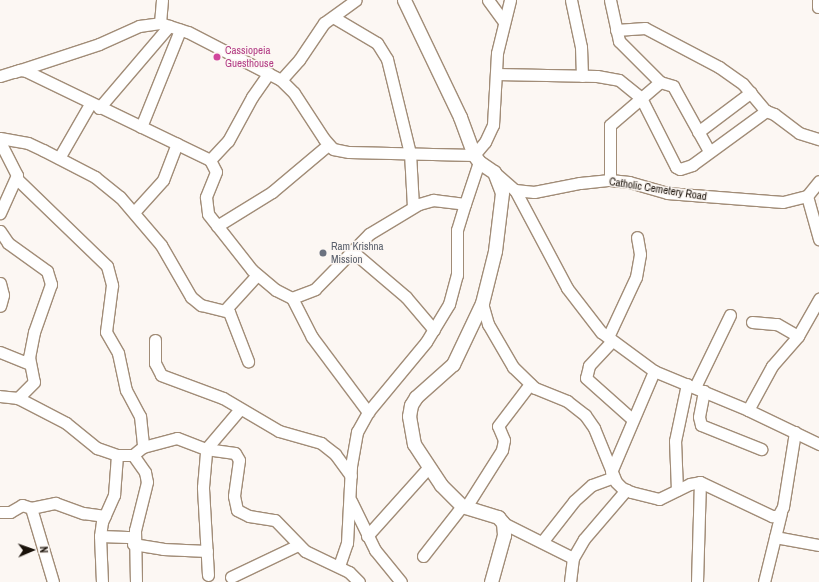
<!DOCTYPE html>
<html>
<head>
<meta charset="utf-8">
<style>
  body { margin:0 }
  #map { position:relative; width:819px; height:582px; overflow:hidden; background:#fcf7f3; font-family:"Archivo Narrow",sans-serif }
  div>[style] { position:absolute }
  .roads { filter:drop-shadow(1px 0 #a18c77) drop-shadow(-1px 0 #a18c77) drop-shadow(0 1px #a18c77) drop-shadow(0 -1px #a18c77) }
  .minor>* { height:11px; margin:-5.5px; padding:0 5.5px; transform-origin:5.5px; border-radius:5.5px; background:#fff }
  .tertiary>* { height:13px; margin:-6.5px; padding:0 6.5px; transform-origin:6.5px; border-radius:6.5px; background:#fff }
  .dots>* { width:11px; height:11px; translate:-50% -50%; box-sizing:border-box; border:2px solid #fcf7f3; border-radius:50% }
  span { translate:-50% -50%; white-space:nowrap; text-align:center; line-height:1.15; -webkit-text-stroke:3px #fcf7f3; paint-order:stroke }
  .hotel-label { font-size:11px; color:#b23c85 }
  .left { translate:0 -50%; text-align:left }
  .street-label { font-size:11px; color:#1a120a }
  .worship-label { font-size:11px; color:#5b616d }
  .north { position:absolute; left:12px; top:530px; width:40px; height:40px; -webkit-text-stroke:3px #fcf7f3; paint-order:stroke; rotate:88deg; font-size:11px; font-weight:700; line-height:16px; text-align:center; color:#1a120a }
  .north::after { content:''; display:block; margin:auto; width:14px; height:18px; background:#1a120a; clip-path:polygon(50% 0,100% 100%,50% 72%,0 100%) }
</style>
</head>
<body>
<div id="map">
  <div class="roads">
    <div class="minor">
      <i style="left:488px;top:0;width:27px;rotate:54deg"></i>
      <i style="left:571px;top:0;width:48px;rotate:78deg"></i>
      <i style="left:581px;top:47px;width:29px;rotate:88deg"></i>
      <i style="left:610px;top:0;width:42px;rotate:77.6deg"></i>
      <i style="left:619px;top:41px;width:58px;rotate:45deg"></i>
      <i style="left:818px;top:7px;width:7px;rotate:-90deg"></i>
      <i style="left:333px;top:17px;width:51px;rotate:30.6deg"></i>
      <i style="left:377px;top:43px;width:19px;rotate:58deg"></i>
      <i style="left:387px;top:59px;width:97px;rotate:76.3deg"></i>
      <i style="left:410px;top:153px;width:54px;rotate:86.8deg"></i>
      <i style="left:160px;top:23px;width:23px;rotate:-85deg"></i>
      <i style="left:616px;top:30px;width:29px;rotate:-4deg"></i>
      <i style="left:645px;top:28px;width:84px;rotate:27.8deg"></i>
      <i style="left:719px;top:67px;width:29px;rotate:35deg"></i>
      <i style="left:743px;top:84px;width:35px;rotate:50deg"></i>
      <i style="left:14px;top:72px;width:89px;rotate:-18.2deg"></i>
      <i style="left:99px;top:44px;width:44px;rotate:-24.2deg"></i>
      <i style="left:139px;top:26px;width:21px;rotate:-8deg"></i>
      <i style="left:160px;top:23px;width:29px;rotate:18deg"></i>
      <i style="left:188px;top:32px;width:105px;rotate:27.3deg"></i>
      <i style="left:281px;top:80px;width:18px;rotate:45deg"></i>
      <i style="left:294px;top:93px;width:55px;rotate:56.9deg"></i>
      <i style="left:324px;top:139px;width:13px;rotate:48deg"></i>
      <i style="left:333px;top:149px;width:16px;rotate:11deg"></i>
      <i style="left:349px;top:152px;width:125px;rotate:1.4deg"></i>
      <i style="left:474px;top:155px;width:17px;rotate:-50deg"></i>
      <i style="left:485px;top:142px;width:19px;rotate:-65deg"></i>
      <i style="left:493px;top:125px;width:72px;rotate:-86.8deg"></i>
      <i style="left:497px;top:53px;width:55px;rotate:-76.2deg"></i>
      <i style="left:496px;top:74px;width:101px;rotate:1.1deg"></i>
      <i style="left:597px;top:76px;width:22px;rotate:10deg"></i>
      <i style="left:619px;top:80px;width:28px;rotate:39deg"></i>
      <i style="left:641px;top:98px;width:77px;rotate:63.1deg"></i>
      <i style="left:676px;top:167px;width:4px;rotate:27deg"></i>
      <i style="left:680px;top:169px;width:13px;rotate:-18deg"></i>
      <i style="left:692px;top:165px;width:92px;rotate:-36.1deg"></i>
      <i style="left:766px;top:111px;width:9px;rotate:21deg"></i>
      <i style="left:774px;top:114px;width:31px;rotate:37deg"></i>
      <i style="left:799px;top:133px;width:21px;rotate:17deg"></i>
      <i style="left:0;top:76px;width:21px;rotate:-17deg"></i>
      <i style="left:20px;top:70px;width:6px;rotate:9deg"></i>
      <i style="left:26px;top:71px;width:204px;rotate:25.8deg"></i>
      <i style="left:210px;top:160px;width:13px;rotate:63deg"></i>
      <i style="left:216px;top:172px;width:27px;rotate:112deg"></i>
      <i style="left:206px;top:197px;width:17px;rotate:83deg"></i>
      <i style="left:208px;top:214px;width:71px;rotate:51.8deg"></i>
      <i style="left:252px;top:270px;width:31px;rotate:40deg"></i>
      <i style="left:276px;top:290px;width:18px;rotate:27deg"></i>
      <i style="left:292px;top:298px;width:25px;rotate:-21deg"></i>
      <i style="left:315px;top:289px;width:77px;rotate:-45.5deg"></i>
      <i style="left:369px;top:234px;width:58px;rotate:-31deg"></i>
      <i style="left:419px;top:204px;width:15px;rotate:-16deg"></i>
      <i style="left:433px;top:200px;width:32px;rotate:7deg"></i>
      <i style="left:465px;top:204px;width:44px;rotate:-71.6deg"></i>
      <i style="left:281px;top:80px;width:27px;rotate:-48deg"></i>
      <i style="left:299px;top:60px;width:45px;rotate:-56deg"></i>
      <i style="left:324px;top:23px;width:39px;rotate:-36deg"></i>
      <i style="left:99px;top:108px;width:108px;rotate:-49.5deg"></i>
      <i style="left:141px;top:127px;width:105px;rotate:-68.1deg"></i>
      <i style="left:698px;top:132px;width:66px;rotate:-37deg"></i>
      <i style="left:0;top:138px;width:28px;rotate:10deg"></i>
      <i style="left:28px;top:143px;width:17px;rotate:25deg"></i>
      <i style="left:43px;top:150px;width:59px;rotate:27.4deg"></i>
      <i style="left:95px;top:177px;width:32px;rotate:39deg"></i>
      <i style="left:120px;top:197px;width:63px;rotate:49.5deg"></i>
      <i style="left:161px;top:245px;width:60px;rotate:60deg"></i>
      <i style="left:191px;top:297px;width:13px;rotate:39deg"></i>
      <i style="left:201px;top:305px;width:29px;rotate:14deg"></i>
      <i style="left:229px;top:312px;width:53px;rotate:68.8deg"></i>
      <i style="left:0;top:142px;width:37px;rotate:63deg"></i>
      <i style="left:17px;top:175px;width:42px;rotate:114.1deg"></i>
      <i style="left:59px;top:158px;width:62px;rotate:-60.1deg"></i>
      <i style="left:210px;top:160px;width:26px;rotate:-47deg"></i>
      <i style="left:228px;top:141px;width:50px;rotate:-61.4deg"></i>
      <i style="left:252px;top:97px;width:29px;rotate:-55deg"></i>
      <i style="left:494px;top:172px;width:28px;rotate:41deg"></i>
      <i style="left:515px;top:190px;width:111px;rotate:62deg"></i>
      <i style="left:567px;top:288px;width:56px;rotate:52.3deg"></i>
      <i style="left:601px;top:332px;width:66px;rotate:36.3deg"></i>
      <i style="left:654px;top:371px;width:102px;rotate:22.5deg"></i>
      <i style="left:748px;top:410px;width:79px;rotate:25.6deg"></i>
      <i style="left:17px;top:179px;width:125px;rotate:44deg"></i>
      <i style="left:107px;top:266px;width:20px;rotate:75deg"></i>
      <i style="left:112px;top:285px;width:47px;rotate:97.3deg"></i>
      <i style="left:106px;top:332px;width:24px;rotate:60deg"></i>
      <i style="left:118px;top:353px;width:38px;rotate:78deg"></i>
      <i style="left:126px;top:390px;width:30px;rotate:62deg"></i>
      <i style="left:140px;top:416px;width:31px;rotate:84deg"></i>
      <i style="left:610px;top:180px;width:55px;rotate:-90deg"></i>
      <i style="left:610px;top:125px;width:66px;rotate:-40.7deg"></i>
      <i style="left:660px;top:82px;width:14px;rotate:17deg"></i>
      <i style="left:673px;top:86px;width:74px;rotate:61deg"></i>
      <i style="left:515px;top:190px;width:19px;rotate:6deg"></i>
      <i style="left:534px;top:192px;width:47px;rotate:-11.1deg"></i>
      <i style="left:580px;top:183px;width:30px;rotate:-6deg"></i>
      <i style="left:610px;top:180px;width:19px;rotate:6deg"></i>
      <i style="left:629px;top:182px;width:40px;rotate:16deg"></i>
      <i style="left:667px;top:193px;width:116px;rotate:4.4deg"></i>
      <i style="left:783px;top:202px;width:25px;rotate:-14deg"></i>
      <i style="left:807px;top:196px;width:19px;rotate:-51deg"></i>
      <i style="left:807px;top:196px;width:45px;rotate:74.4deg"></i>
      <i style="left:135px;top:211px;width:42px;rotate:-47.9deg"></i>
      <i style="left:163px;top:180px;width:39px;rotate:-69deg"></i>
      <i style="left:217px;top:226px;width:65px;rotate:-31.7deg"></i>
      <i style="left:272px;top:192px;width:73px;rotate:-40deg"></i>
      <i style="left:0;top:231px;width:14px;rotate:56deg"></i>
      <i style="left:8px;top:243px;width:48px;rotate:35.7deg"></i>
      <i style="left:47px;top:271px;width:14px;rotate:73deg"></i>
      <i style="left:51px;top:284px;width:51px;rotate:109.5deg"></i>
      <i style="left:34px;top:332px;width:25px;rotate:101deg"></i>
      <i style="left:29px;top:357px;width:25px;rotate:79deg"></i>
      <i style="left:34px;top:382px;width:23px;rotate:135deg"></i>
      <i style="left:18px;top:398px;width:18px;rotate:-174deg"></i>
      <i style="left:352px;top:251px;width:71px;rotate:40.4deg"></i>
      <i style="left:406px;top:297px;width:43px;rotate:49.7deg"></i>
      <i style="left:0;top:283px;width:12px;rotate:76deg"></i>
      <i style="left:3px;top:295px;width:11px;rotate:105deg"></i>
      <i style="left:292px;top:298px;width:44px;rotate:62.9deg"></i>
      <i style="left:312px;top:337px;width:94px;rotate:53.3deg"></i>
      <i style="left:482px;top:303px;width:22px;rotate:74deg"></i>
      <i style="left:488px;top:324px;width:50px;rotate:59.8deg"></i>
      <i style="left:513px;top:367px;width:30px;rotate:44deg"></i>
      <i style="left:535px;top:388px;width:35px;rotate:22deg"></i>
      <i style="left:567px;top:401px;width:23px;rotate:38deg"></i>
      <i style="left:585px;top:415px;width:16px;rotate:55deg"></i>
      <i style="left:594px;top:428px;width:58px;rotate:67.8deg"></i>
      <i style="left:616px;top:482px;width:8px;rotate:45deg"></i>
      <i style="left:622px;top:488px;width:10px;rotate:24deg"></i>
      <i style="left:631px;top:492px;width:29px;rotate:14deg"></i>
      <i style="left:659px;top:499px;width:34px;rotate:-26deg"></i>
      <i style="left:690px;top:484px;width:10px;rotate:-11deg"></i>
      <i style="left:700px;top:482px;width:80px;rotate:25.3deg"></i>
      <i style="left:772px;top:516px;width:6px"></i>
      <i style="left:778px;top:516px;width:10px;rotate:-61deg"></i>
      <i style="left:783px;top:507px;width:76px;rotate:-80.9deg"></i>
      <i style="left:226px;top:309px;width:46px;rotate:-47.6deg"></i>
      <i style="left:752px;top:322px;width:25px;rotate:5deg"></i>
      <i style="left:777px;top:324px;width:24px;rotate:30deg"></i>
      <i style="left:608px;top:337px;width:66px;rotate:-65deg"></i>
      <i style="left:636px;top:277px;width:23px;rotate:-80deg"></i>
      <i style="left:640px;top:254px;width:17px;rotate:-100deg"></i>
      <i style="left:155px;top:340px;width:23px;rotate:90deg"></i>
      <i style="left:155px;top:363px;width:13px;rotate:63deg"></i>
      <i style="left:161px;top:375px;width:66px;rotate:20.4deg"></i>
      <i style="left:223px;top:398px;width:65px;rotate:30.5deg"></i>
      <i style="left:279px;top:431px;width:44px;rotate:15.9deg"></i>
      <i style="left:321px;top:443px;width:18px;rotate:38deg"></i>
      <i style="left:335px;top:454px;width:27px;rotate:54deg"></i>
      <i style="left:612px;top:341px;width:34px;rotate:133deg"></i>
      <i style="left:589px;top:366px;width:12px;rotate:104deg"></i>
      <i style="left:586px;top:378px;width:62px;rotate:41.7deg"></i>
      <i style="left:0;top:352px;width:32px;rotate:22deg"></i>
      <i style="left:695px;top:387px;width:80px;rotate:-64.1deg"></i>
      <i style="left:704px;top:391px;width:26px;rotate:101deg"></i>
      <i style="left:699px;top:417px;width:8px;rotate:76deg"></i>
      <i style="left:701px;top:425px;width:65px;rotate:21.8deg"></i>
      <i style="left:18px;top:398px;width:54px;rotate:27.5deg"></i>
      <i style="left:66px;top:423px;width:40px;rotate:39deg"></i>
      <i style="left:97px;top:448px;width:21px;rotate:19deg"></i>
      <i style="left:117px;top:455px;width:16px"></i>
      <i style="left:133px;top:455px;width:13px;rotate:-39deg"></i>
      <i style="left:143px;top:447px;width:35px;rotate:-15deg"></i>
      <i style="left:177px;top:438px;width:31px;rotate:21deg"></i>
      <i style="left:206px;top:449px;width:29px;rotate:8deg"></i>
      <i style="left:235px;top:453px;width:8px;rotate:60deg"></i>
      <i style="left:239px;top:460px;width:36px;rotate:98deg"></i>
      <i style="left:234px;top:496px;width:14px;rotate:78deg"></i>
      <i style="left:237px;top:510px;width:13px;rotate:27deg"></i>
      <i style="left:249px;top:516px;width:26px;rotate:9deg"></i>
      <i style="left:275px;top:520px;width:43px;rotate:45.9deg"></i>
      <i style="left:305px;top:551px;width:49px;rotate:25.5deg"></i>
      <i style="left:349px;top:572px;width:14px;rotate:45deg"></i>
      <i style="left:748px;top:410px;width:50px;rotate:-61.4deg"></i>
      <i style="left:772px;top:366px;width:40px;rotate:-49deg"></i>
      <i style="left:798px;top:336px;width:43px;rotate:-60.4deg"></i>
      <i style="left:133px;top:455px;width:21px;rotate:55deg"></i>
      <i style="left:145px;top:472px;width:10px;rotate:79deg"></i>
      <i style="left:147px;top:482px;width:49px;rotate:104deg"></i>
      <i style="left:135px;top:530px;width:52px;rotate:88.9deg"></i>
      <i style="left:611px;top:472px;width:110px;rotate:-66.9deg"></i>
      <i style="left:677px;top:490px;width:49px;rotate:-92.3deg"></i>
      <i style="left:675px;top:441px;width:58px;rotate:-78.1deg"></i>
      <i style="left:351px;top:501px;width:55px;rotate:63.9deg"></i>
      <i style="left:375px;top:550px;width:41px;rotate:50.9deg"></i>
      <i style="left:466px;top:507px;width:67px;rotate:-57.7deg"></i>
      <i style="left:502px;top:450px;width:10px;rotate:-79deg"></i>
      <i style="left:504px;top:440px;width:15px;rotate:-113deg"></i>
      <i style="left:498px;top:426px;width:53px;rotate:-52.7deg"></i>
      <i style="left:31px;top:508px;width:25px;rotate:-12deg"></i>
      <i style="left:55px;top:503px;width:30px;rotate:20deg"></i>
      <i style="left:83px;top:513px;width:22px;rotate:8deg"></i>
      <i style="left:0;top:512px;width:10px"></i>
      <i style="left:10px;top:512px;width:14px;rotate:-30deg"></i>
      <i style="left:22px;top:505px;width:9px;rotate:18deg"></i>
      <i style="left:31px;top:508px;width:77px;rotate:73.4deg"></i>
      <i style="left:503px;top:523px;width:78px;rotate:26.6deg"></i>
      <i style="left:100px;top:536px;width:34px;rotate:2deg"></i>
      <i style="left:367px;top:536px;width:91px;rotate:-48.1deg"></i>
      <i style="left:775px;top:537px;width:45px;rotate:10.3deg"></i>
      <i style="left:542px;top:542px;width:52px;rotate:-52deg"></i>
      <i style="left:574px;top:501px;width:24px;rotate:-42deg"></i>
      <i style="left:592px;top:485px;width:23px;rotate:-20deg"></i>
      <i style="left:133px;top:544px;width:30px;rotate:9deg"></i>
      <i style="left:163px;top:549px;width:44px;rotate:2.6deg"></i>
      <i style="left:423px;top:556px;width:63px;rotate:-52deg"></i>
      <i style="left:339px;top:566px;width:24px;rotate:-71deg"></i>
      <i style="left:347px;top:543px;width:77px;rotate:-87deg"></i>
      <i style="left:351px;top:466px;width:35px;rotate:-80deg"></i>
      <i style="left:357px;top:432px;width:23px;rotate:-61deg"></i>
      <i style="left:368px;top:412px;width:91px;rotate:-50.4deg"></i>
      <i style="left:426px;top:342px;width:44px;rotate:-58.8deg"></i>
      <i style="left:449px;top:304px;width:30px;rotate:-75deg"></i>
      <i style="left:457px;top:275px;width:45px;rotate:-90deg"></i>
      <i style="left:457px;top:230px;width:27px;rotate:-73deg"></i>
      <i style="left:208px;top:575px;width:88px;rotate:-93.3deg"></i>
      <i style="left:203px;top:487px;width:38px;rotate:-85deg"></i>
      <i style="left:206px;top:449px;width:52px;rotate:-49.6deg"></i>
      <i style="left:231px;top:577px;width:74px;rotate:-25.5deg"></i>
      <i style="left:102px;top:582px;width:46px;rotate:-92.5deg"></i>
      <i style="left:100px;top:536px;width:14px;rotate:-82deg"></i>
      <i style="left:102px;top:522px;width:30px;rotate:-66deg"></i>
      <i style="left:114px;top:495px;width:40px;rotate:-85.7deg"></i>
      <i style="left:570px;top:582px;width:24px;rotate:-83deg"></i>
      <i style="left:573px;top:558px;width:22px;rotate:-60deg"></i>
      <i style="left:584px;top:539px;width:65px;rotate:-49.4deg"></i>
      <i style="left:697px;top:582px;width:100px;rotate:-88.3deg"></i>
      <i style="left:764px;top:582px;width:71px;rotate:-76.2deg"></i>
    </div>
    <div class="tertiary">
      <i style="left:404px;top:0;width:130px;rotate:64.4deg"></i>
      <i style="left:460px;top:117px;width:40px;rotate:69.8deg"></i>
      <i style="left:474px;top:155px;width:9px;rotate:54deg"></i>
      <i style="left:479px;top:162px;width:18px;rotate:34deg"></i>
      <i style="left:494px;top:172px;width:22px;rotate:69deg"></i>
      <i style="left:502px;top:193px;width:58px;rotate:96.9deg"></i>
      <i style="left:495px;top:251px;width:54px;rotate:104deg"></i>
      <i style="left:482px;top:303px;width:68px;rotate:115.4deg"></i>
      <i style="left:453px;top:364px;width:50px;rotate:138.3deg"></i>
      <i style="left:416px;top:397px;width:9px;rotate:122deg"></i>
      <i style="left:411px;top:405px;width:11px;rotate:100deg"></i>
      <i style="left:409px;top:416px;width:28px;rotate:80deg"></i>
      <i style="left:414px;top:444px;width:49px;rotate:56.6deg"></i>
      <i style="left:441px;top:485px;width:30px;rotate:45deg"></i>
      <i style="left:462px;top:506px;width:38px;rotate:17deg"></i>
      <i style="left:498px;top:517px;width:8px;rotate:50deg"></i>
      <i style="left:503px;top:523px;width:12px;rotate:85deg"></i>
      <i style="left:504px;top:535px;width:49px;rotate:105.5deg"></i>
    </div>
  </div>
  <div class="dots">
    <i style="left:217px;top:57px;background:#d1479c"></i>
    <i style="left:323px;top:253px;background:#6b7280"></i>
  </div>
  <div class="hotel-label">
    <span class="left" style="left:225px;top:57px">Cassiopeia<br>Guesthouse</span>
  </div>
  <div class="street-label">
    <span style="left:658px;top:189px;rotate:9deg">Catholic Cemetery Road</span>
  </div>
  <div class="worship-label">
    <span class="left" style="left:331px;top:253px">Ram Krishna<br>Mission</span>
  </div>
  <div class="north">N</div>
</div>
</body>
</html>
